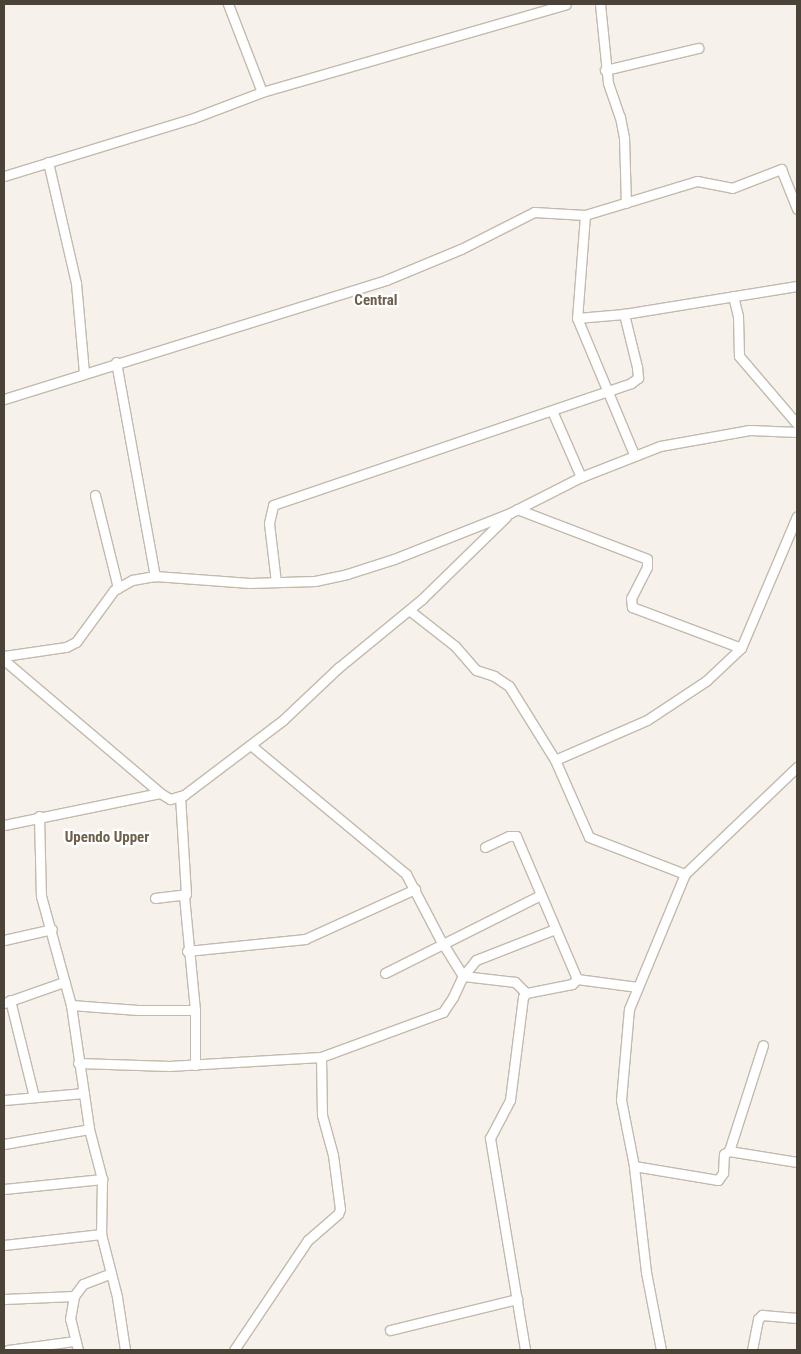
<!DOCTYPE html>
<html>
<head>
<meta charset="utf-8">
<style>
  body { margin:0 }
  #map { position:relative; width:801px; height:1354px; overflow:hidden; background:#f6f2eb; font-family:"Roboto Condensed",sans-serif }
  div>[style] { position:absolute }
  .roads { filter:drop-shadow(1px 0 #c3baac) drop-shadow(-1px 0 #c3baac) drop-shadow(0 1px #c3baac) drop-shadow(0 -1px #c3baac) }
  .minor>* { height:9px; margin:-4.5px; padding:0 4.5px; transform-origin:4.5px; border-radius:4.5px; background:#fff }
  span { translate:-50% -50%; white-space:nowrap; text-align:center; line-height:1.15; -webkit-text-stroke:4.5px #fff; paint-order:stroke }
  .quarter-label { font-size:15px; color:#6f604e; font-weight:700 }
  .frame { position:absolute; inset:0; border:5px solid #4b4338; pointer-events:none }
</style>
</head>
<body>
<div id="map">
  <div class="roads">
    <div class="minor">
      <i style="left:228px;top:4px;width:94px;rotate:68.9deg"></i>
      <i style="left:600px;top:4px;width:79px;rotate:84.2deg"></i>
      <i style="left:608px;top:83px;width:36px;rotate:71deg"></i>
      <i style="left:620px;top:117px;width:20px;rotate:79deg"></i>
      <i style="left:624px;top:137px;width:66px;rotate:88.3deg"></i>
      <i style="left:605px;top:70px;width:96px;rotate:-13.3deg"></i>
      <i style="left:48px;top:162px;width:124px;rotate:77deg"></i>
      <i style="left:76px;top:283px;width:90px;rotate:84.9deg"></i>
      <i style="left:4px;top:176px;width:195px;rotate:-17deg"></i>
      <i style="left:191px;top:119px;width:76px;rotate:-20.8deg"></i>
      <i style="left:262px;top:92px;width:316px;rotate:-16.1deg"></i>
      <i style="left:585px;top:215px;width:103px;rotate:94.4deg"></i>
      <i style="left:577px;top:318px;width:147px;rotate:67.3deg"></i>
      <i style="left:733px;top:296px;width:21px;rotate:76deg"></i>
      <i style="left:738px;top:316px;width:40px;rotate:88.6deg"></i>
      <i style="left:739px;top:356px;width:89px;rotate:49.5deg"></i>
      <i style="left:577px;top:318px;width:47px;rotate:-4.9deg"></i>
      <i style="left:624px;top:314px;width:175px;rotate:-9.2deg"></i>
      <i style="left:116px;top:362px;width:218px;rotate:79.7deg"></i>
      <i style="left:4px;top:399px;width:400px;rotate:-17.3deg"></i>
      <i style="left:386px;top:280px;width:81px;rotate:-22.5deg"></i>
      <i style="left:461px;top:249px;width:82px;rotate:-26.9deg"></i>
      <i style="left:534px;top:212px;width:51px;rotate:3.4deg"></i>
      <i style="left:585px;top:215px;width:117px;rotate:-16.9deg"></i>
      <i style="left:697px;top:181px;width:36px;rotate:11deg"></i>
      <i style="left:732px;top:188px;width:53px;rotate:-21.2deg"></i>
      <i style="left:781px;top:169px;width:43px;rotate:68.2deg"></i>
      <i style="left:553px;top:413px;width:70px;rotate:66.4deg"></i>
      <i style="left:95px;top:495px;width:96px;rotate:76.1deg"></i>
      <i style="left:517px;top:509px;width:139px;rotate:21deg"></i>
      <i style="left:647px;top:559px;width:8px;rotate:90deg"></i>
      <i style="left:647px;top:567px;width:35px;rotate:117deg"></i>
      <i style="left:631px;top:598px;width:9px;rotate:84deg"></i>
      <i style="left:632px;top:607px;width:116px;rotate:20.6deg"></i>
      <i style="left:276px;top:582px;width:59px;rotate:-96.8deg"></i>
      <i style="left:269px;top:523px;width:18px;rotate:-77deg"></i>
      <i style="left:273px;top:505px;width:378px;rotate:-18.8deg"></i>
      <i style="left:631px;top:383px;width:9px;rotate:-36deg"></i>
      <i style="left:638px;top:378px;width:11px;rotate:-95deg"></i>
      <i style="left:637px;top:367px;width:55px;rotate:-103.8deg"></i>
      <i style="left:409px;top:610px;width:58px;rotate:38deg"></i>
      <i style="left:455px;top:646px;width:32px;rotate:49deg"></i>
      <i style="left:476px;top:670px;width:19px;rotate:18deg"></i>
      <i style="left:494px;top:676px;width:18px;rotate:34deg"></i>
      <i style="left:509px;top:686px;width:87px;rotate:58.1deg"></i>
      <i style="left:555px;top:760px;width:84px;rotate:66.2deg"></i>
      <i style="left:589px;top:837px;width:103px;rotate:21.1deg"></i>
      <i style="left:4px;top:656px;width:63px;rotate:-8.3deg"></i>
      <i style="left:66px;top:647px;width:11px;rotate:-27deg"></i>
      <i style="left:76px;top:642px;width:64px;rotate:-53.8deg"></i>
      <i style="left:114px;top:590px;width:21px;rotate:-29deg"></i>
      <i style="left:132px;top:580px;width:23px;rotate:-10deg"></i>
      <i style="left:155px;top:576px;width:95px;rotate:4.2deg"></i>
      <i style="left:250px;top:583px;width:65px;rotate:-1.8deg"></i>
      <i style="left:315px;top:581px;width:33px;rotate:-12deg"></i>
      <i style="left:347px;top:574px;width:49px;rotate:-17.7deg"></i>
      <i style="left:394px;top:559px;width:125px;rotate:-21.6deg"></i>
      <i style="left:510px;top:513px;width:80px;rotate:-26.9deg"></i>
      <i style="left:581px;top:477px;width:85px;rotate:-21.4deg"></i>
      <i style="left:660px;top:446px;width:91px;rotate:-10.1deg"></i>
      <i style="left:750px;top:430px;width:47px;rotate:2.4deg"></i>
      <i style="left:4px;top:660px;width:205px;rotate:40.4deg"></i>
      <i style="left:555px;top:760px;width:100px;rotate:-23.5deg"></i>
      <i style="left:647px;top:720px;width:71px;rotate:-33.5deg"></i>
      <i style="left:706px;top:681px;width:48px;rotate:-43.3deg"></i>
      <i style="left:741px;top:648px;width:143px;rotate:-67deg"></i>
      <i style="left:39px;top:816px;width:80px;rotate:88.6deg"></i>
      <i style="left:41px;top:896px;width:113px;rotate:74.6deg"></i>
      <i style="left:71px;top:1005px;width:125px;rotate:81.7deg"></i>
      <i style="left:89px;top:1129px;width:52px;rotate:75.4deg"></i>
      <i style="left:102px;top:1179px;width:55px;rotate:91deg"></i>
      <i style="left:101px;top:1234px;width:65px;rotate:75.7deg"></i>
      <i style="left:117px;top:1297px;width:54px;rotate:81.4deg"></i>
      <i style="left:4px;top:825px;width:159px;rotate:-11.6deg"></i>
      <i style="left:160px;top:793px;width:12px;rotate:31deg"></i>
      <i style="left:170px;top:799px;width:15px;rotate:-16deg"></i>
      <i style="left:184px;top:795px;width:124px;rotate:-37.1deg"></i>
      <i style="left:283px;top:720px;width:76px;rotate:-43.4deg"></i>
      <i style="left:338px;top:668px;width:109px;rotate:-39.4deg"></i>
      <i style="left:422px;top:599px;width:117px;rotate:-44.3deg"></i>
      <i style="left:485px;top:847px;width:26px;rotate:-25deg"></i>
      <i style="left:509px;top:836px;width:7px"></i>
      <i style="left:516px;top:836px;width:155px;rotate:66.9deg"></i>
      <i style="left:577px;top:979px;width:7px;rotate:135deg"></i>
      <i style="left:572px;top:984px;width:47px;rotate:168.9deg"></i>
      <i style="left:526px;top:993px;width:5px;rotate:127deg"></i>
      <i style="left:523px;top:997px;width:104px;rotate:97.2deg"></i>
      <i style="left:510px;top:1100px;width:43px;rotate:117.8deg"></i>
      <i style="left:490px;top:1138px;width:215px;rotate:80.6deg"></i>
      <i style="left:184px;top:896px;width:115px;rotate:84.5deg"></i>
      <i style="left:195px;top:1010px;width:55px;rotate:90deg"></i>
      <i style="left:155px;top:898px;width:31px;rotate:-7deg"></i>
      <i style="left:186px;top:894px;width:98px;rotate:-93.5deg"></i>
      <i style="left:4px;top:940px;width:49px;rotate:-12.9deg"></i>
      <i style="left:187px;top:951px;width:119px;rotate:-5.8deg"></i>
      <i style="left:305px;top:939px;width:121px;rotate:-24.4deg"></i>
      <i style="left:385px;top:973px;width:174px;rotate:-26.6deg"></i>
      <i style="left:577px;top:979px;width:61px;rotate:7.6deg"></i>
      <i style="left:526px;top:993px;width:16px;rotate:-135deg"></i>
      <i style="left:515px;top:982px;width:52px;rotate:-173.4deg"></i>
      <i style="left:463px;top:976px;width:21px;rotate:-51deg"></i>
      <i style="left:476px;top:960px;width:85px;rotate:-21.4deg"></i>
      <i style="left:10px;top:1000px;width:100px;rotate:76.1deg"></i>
      <i style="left:4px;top:1003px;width:64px;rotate:-19.3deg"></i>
      <i style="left:71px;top:1005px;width:67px;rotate:4.3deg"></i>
      <i style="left:138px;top:1010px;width:57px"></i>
      <i style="left:78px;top:1063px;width:91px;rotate:1.9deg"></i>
      <i style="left:169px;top:1066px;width:152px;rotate:-3.4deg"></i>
      <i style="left:321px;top:1057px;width:130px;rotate:-20.2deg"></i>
      <i style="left:443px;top:1012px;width:18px;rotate:-56deg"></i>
      <i style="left:453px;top:997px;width:23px;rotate:-65deg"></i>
      <i style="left:463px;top:976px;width:39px;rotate:-122deg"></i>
      <i style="left:442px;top:943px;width:78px;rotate:-117.6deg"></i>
      <i style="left:406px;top:874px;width:200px;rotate:-140.3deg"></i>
      <i style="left:4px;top:1100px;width:80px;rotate:-5deg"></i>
      <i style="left:4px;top:1144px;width:86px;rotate:-10deg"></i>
      <i style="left:729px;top:1151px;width:111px;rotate:-72.2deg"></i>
      <i style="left:634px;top:1166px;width:85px;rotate:9.5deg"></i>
      <i style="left:718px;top:1180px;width:9px;rotate:-54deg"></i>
      <i style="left:723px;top:1173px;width:19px;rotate:-87deg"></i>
      <i style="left:724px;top:1154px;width:6px;rotate:-31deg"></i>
      <i style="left:729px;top:1151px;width:69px;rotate:9.2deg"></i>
      <i style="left:4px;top:1189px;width:99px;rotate:-5.8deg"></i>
      <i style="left:4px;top:1245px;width:98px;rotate:-6.5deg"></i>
      <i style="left:4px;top:1299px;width:70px;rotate:-2.5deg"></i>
      <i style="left:390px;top:1330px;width:131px;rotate:-13.7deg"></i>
      <i style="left:8px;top:1350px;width:68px;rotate:-7.7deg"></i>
      <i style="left:78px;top:1350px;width:32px;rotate:-104deg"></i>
      <i style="left:70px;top:1319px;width:23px;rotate:-80deg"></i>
      <i style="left:74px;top:1296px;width:15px;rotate:-53deg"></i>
      <i style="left:83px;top:1284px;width:30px;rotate:-21deg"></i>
      <i style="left:234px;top:1350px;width:133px;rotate:-56.1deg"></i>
      <i style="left:308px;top:1240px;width:40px;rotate:-41deg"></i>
      <i style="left:338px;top:1214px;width:5px;rotate:-68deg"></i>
      <i style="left:340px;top:1209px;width:54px;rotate:-97.4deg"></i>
      <i style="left:333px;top:1155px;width:41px;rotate:-105.4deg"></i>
      <i style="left:322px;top:1115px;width:58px;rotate:-91deg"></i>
      <i style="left:661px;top:1350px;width:79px;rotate:-100.9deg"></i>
      <i style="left:646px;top:1272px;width:107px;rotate:-96.5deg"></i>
      <i style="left:634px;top:1166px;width:67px;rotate:-101.1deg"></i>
      <i style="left:621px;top:1100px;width:91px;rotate:-85deg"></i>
      <i style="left:629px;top:1009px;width:146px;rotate:-67.5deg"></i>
      <i style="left:685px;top:874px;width:155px;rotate:-43.7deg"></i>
      <i style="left:752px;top:1350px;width:32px;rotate:-79deg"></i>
      <i style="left:758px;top:1319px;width:6px;rotate:-45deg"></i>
      <i style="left:762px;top:1315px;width:35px;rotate:5deg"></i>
    </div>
  </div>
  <div class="quarter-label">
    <span style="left:376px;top:301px">Central</span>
    <span style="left:107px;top:838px">Upendo Upper</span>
  </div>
  <div class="frame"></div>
</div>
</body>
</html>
